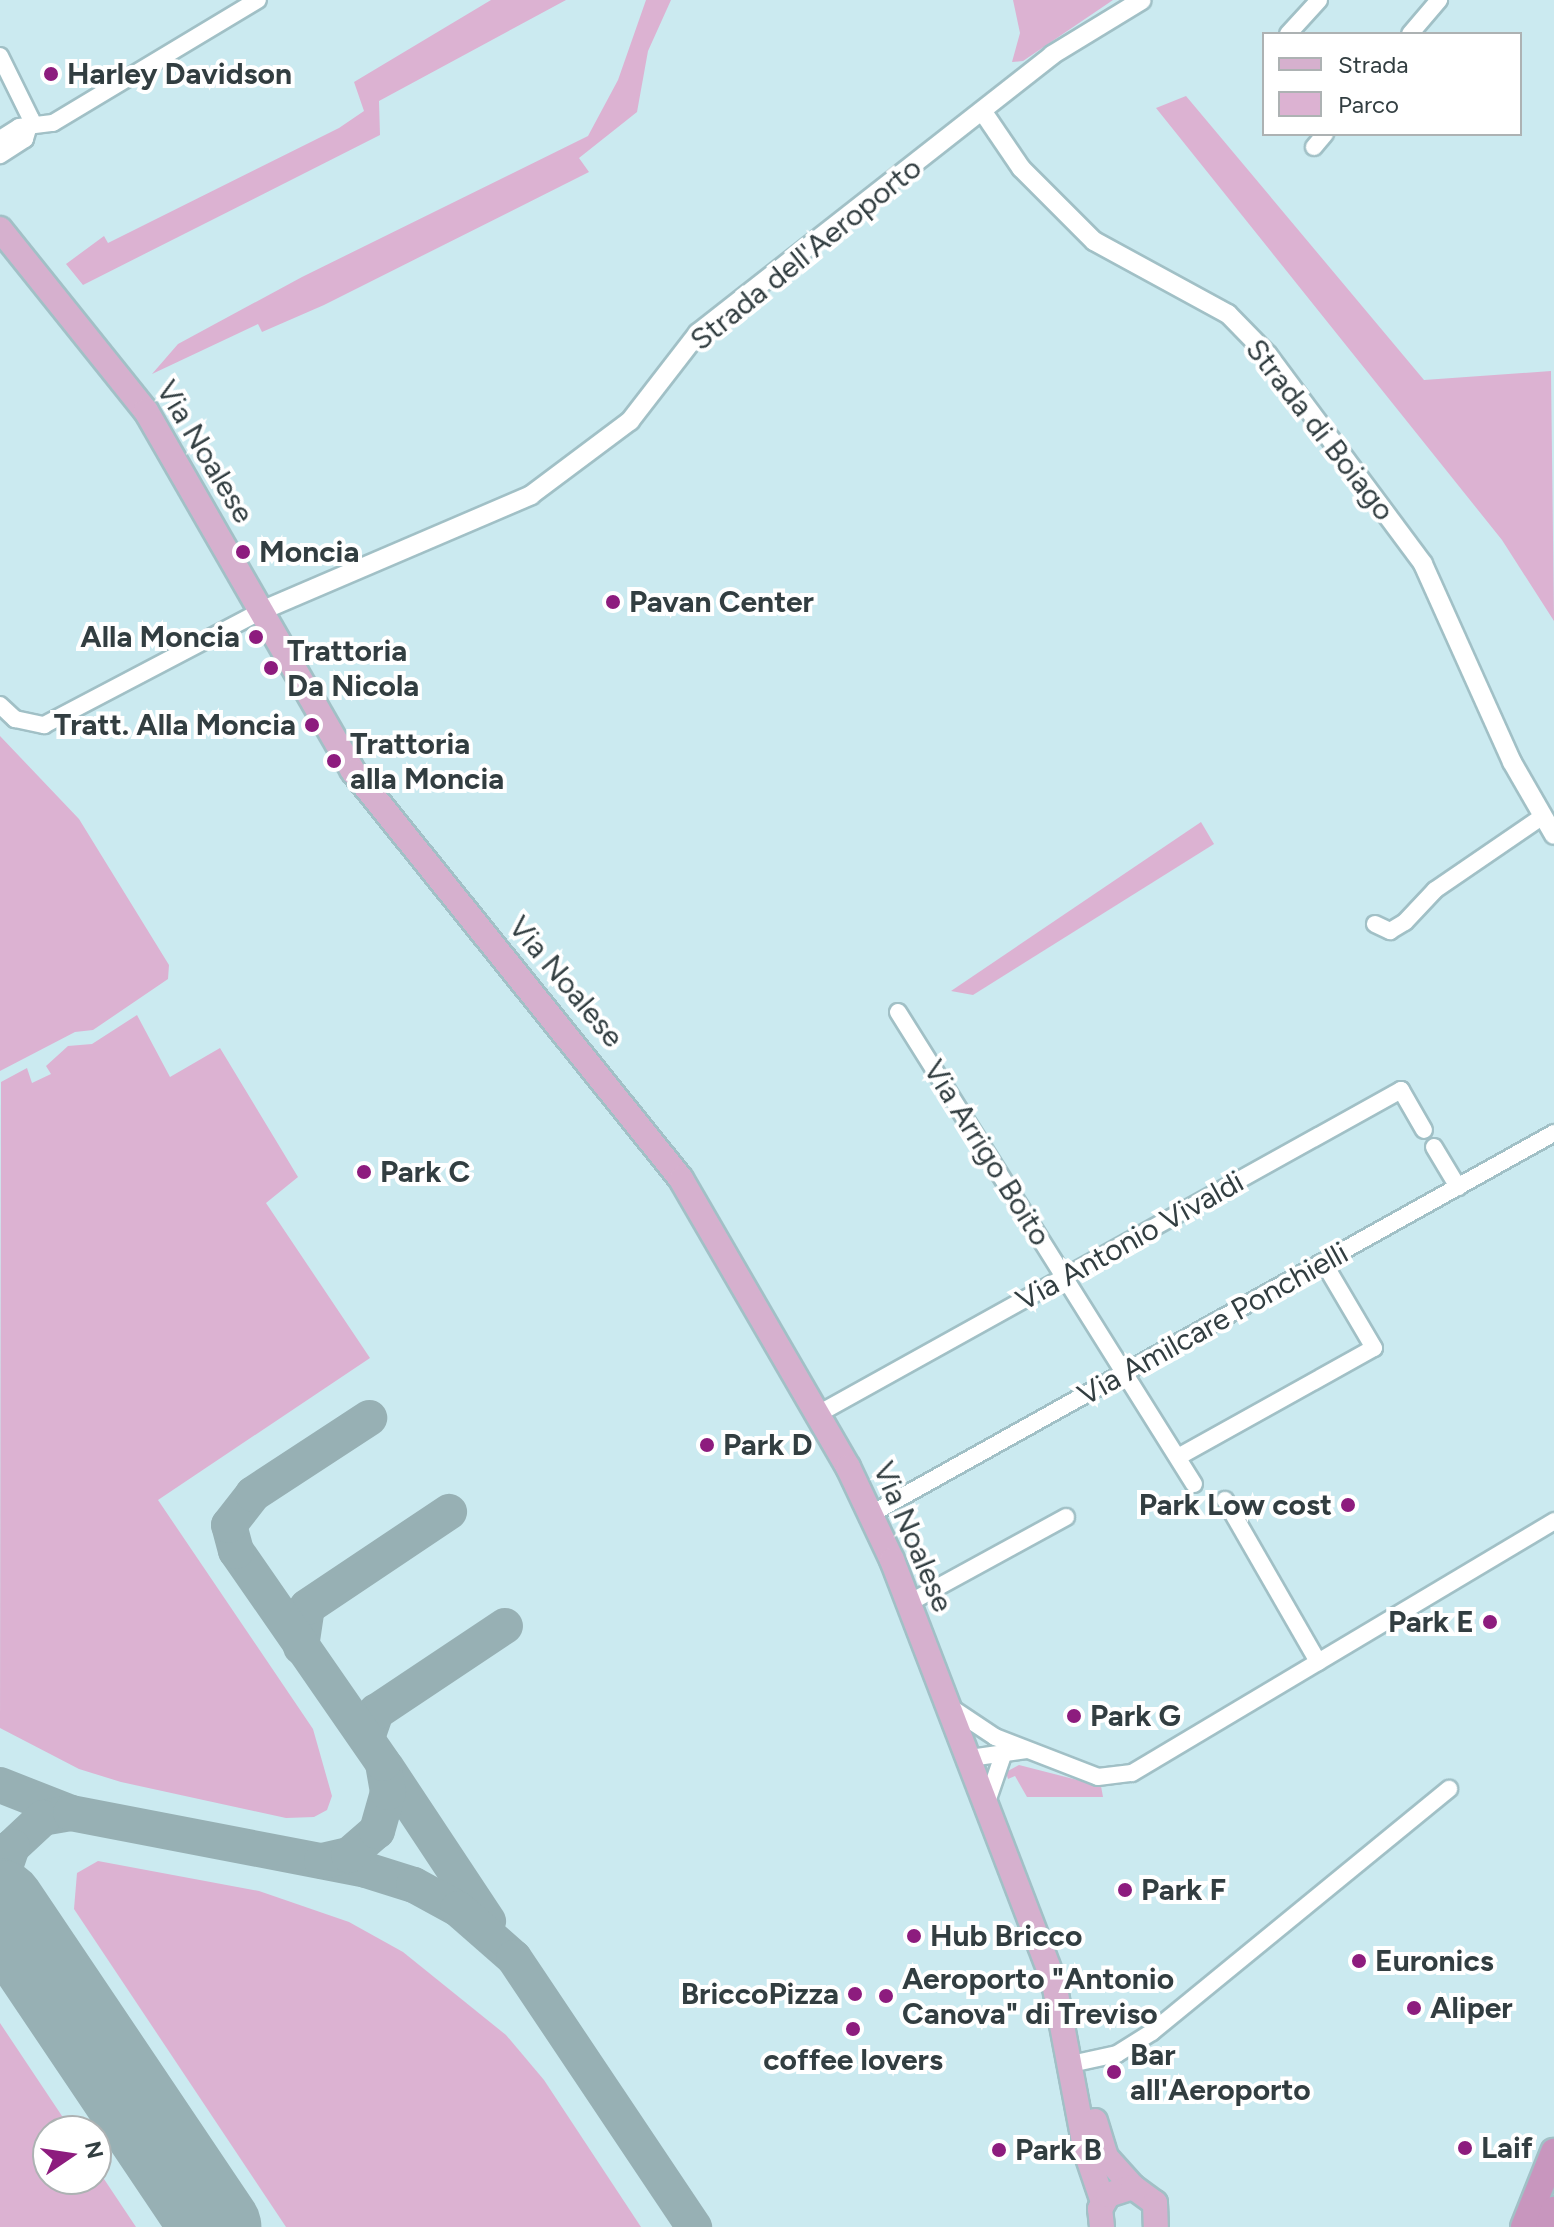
<!DOCTYPE html>
<html>
<head>
<meta charset="utf-8">
<style>
  body { margin:0 }
  #map { position:relative; width:1554px; height:2227px; overflow:hidden; background:#cbeaf0; font-family:Figtree,sans-serif }
  div>[style] { position:absolute }
  .green>* { inset:0; background:#dcb2d2 }
  .taxiway>* { height:36px; margin:-18px; padding:0 18px; transform-origin:18px; border-radius:18px; background:#97b0b4 }
  .runway>* { height:90px; margin:-45px; padding:0 45px; transform-origin:45px; border-radius:45px; background:#97b0b4 }
  .roads { filter:drop-shadow(2px 0 #a1c0c6) drop-shadow(-2px 0 #a1c0c6) drop-shadow(0 2px #a1c0c6) drop-shadow(0 -2px #a1c0c6) }
  .minor>* { height:16px; margin:-8px; padding:0 8px; transform-origin:8px; border-radius:8px; background:#fff }
  .tertiary>* { height:18px; margin:-9px; padding:0 9px; transform-origin:9px; border-radius:9px; background:#fff }
  .primary>* { height:24px; margin:-12px; padding:0 12px; transform-origin:12px; border-radius:12px; background:#d6b0ce }
  .trunk>* { height:26px; margin:-13px; padding:0 13px; transform-origin:13px; border-radius:13px; background:#c896be }
  .dots>* { width:22px; height:22px; translate:-50% -50%; box-sizing:border-box; border:4px solid #fff; border-radius:50% }
  span { translate:-50% -50%; white-space:nowrap; text-align:center; line-height:1.15; -webkit-text-stroke:8px #fff; paint-order:stroke }
  .poi-label { font-size:30px; color:#323e41; font-weight:700 }
  .left { translate:0 -50%; text-align:left }
  .right { translate:-100% -50%; text-align:right }
  .street-label { font-size:30px; color:#323e41 }
  .legend { position:absolute; left:1262px; top:32px; width:260px; height:104px; box-sizing:border-box; background:#fff; border:2px solid #adb2b3; margin:0; padding:10px 14px; list-style:none; font-size:24px; color:#323e41 }
  .legend li { display:flex; align-items:center; gap:16px; height:40px }
  .legend b { width:40px; border:2px solid #adb2b3 }
  .north { position:absolute; left:32px; top:2115px; width:80px; height:80px; box-sizing:border-box; background:#fff; border:2px solid #adb2b3; border-radius:50%; rotate:77deg; font-size:22px; font-weight:700; line-height:32px; text-align:center; color:#323e41 }
  .north::after { content:''; display:block; margin:auto; width:28px; height:36px; background:#8d1c7e; clip-path:polygon(50% 0,100% 100%,50% 72%,0 100%) }
</style>
</head>
<body>
<div id="map">
  <div class="green">
    <i style="clip-path:polygon(491px 0,566px 0,379px 101px,380px 135px,83px 285px,66px 264px,104px 236px,108px 243px,339px 128px,364px 111px,354px 82px)"></i>
    <i style="clip-path:polygon(646px 0,671px 0,648px 51px,637px 112px,579px 158px,589px 172px,324px 305px,262px 332px,258px 324px,152px 374px,178px 344px,302px 277px,588px 136px,618px 80px)"></i>
    <i style="clip-path:polygon(1013px 0,1113px 0,1023px 61px,1012px 62px,1020px 33px)"></i>
    <i style="clip-path:polygon(1186px 96px,1424px 380px,1551px 371px,1554px 621px,1502px 540px,1156px 108px)"></i>
    <i style="clip-path:polygon(0 736px,79px 819px,169px 965px,168px 979px,93px 1030px,75px 1032px,0 1071px)"></i>
    <i style="clip-path:polygon(1201px 822px,1214px 844px,973px 995px,951px 991px)"></i>
    <i style="clip-path:polygon(137px 1015px,170px 1077px,220px 1048px,298px 1177px,266px 1203px,370px 1358px,158px 1500px,313px 1729px,332px 1796px,327px 1810px,314px 1817px,286px 1818px,121px 1782px,79px 1769px,0 1728px,1px 1082px,27px 1068px,32px 1083px,51px 1074px,46px 1066px,68px 1046px,92px 1044px)"></i>
    <i style="clip-path:polygon(1019px 1765px,1101px 1786px,1103px 1797px,1027px 1797px,1015px 1776px,1008px 1779px,1006px 1772px)"></i>
    <i style="clip-path:polygon(98px 1861px,259px 1891px,349px 1922px,403px 1952px,506px 2035px,544px 2080px,641px 2227px,286px 2227px,74px 1909px,77px 1873px)"></i>
    <i style="clip-path:polygon(0 2023px,72px 2131px,48px 2131px,48px 2179px,96px 2179px,96px 2167px,136px 2227px,0 2227px)"></i>
  </div>
  <div class="taxiway">
    <i style="left:301px;top:1647px;width:40px;rotate:-81.5deg"></i>
    <i style="left:307px;top:1607px;width:171px;rotate:-33.8deg"></i>
    <i style="left:367px;top:1738px;width:28px;rotate:-71deg"></i>
    <i style="left:376px;top:1712px;width:155px;rotate:-33.7deg"></i>
    <i style="left:386px;top:1767px;width:185px;rotate:56.5deg"></i>
    <i style="left:0;top:1785px;width:76px;rotate:21.5deg"></i>
    <i style="left:71px;top:1813px;width:28px;rotate:170deg"></i>
    <i style="left:43px;top:1818px;width:42px;rotate:136.9deg"></i>
    <i style="left:12px;top:1847px;width:31px;rotate:109deg"></i>
    <i style="left:2px;top:1876px;width:50px;rotate:77.3deg"></i>
    <i style="left:71px;top:1813px;width:300px;rotate:10.9deg"></i>
    <i style="left:366px;top:1870px;width:50px;rotate:17.4deg"></i>
    <i style="left:414px;top:1885px;width:50px;rotate:28.6deg"></i>
    <i style="left:458px;top:1909px;width:74px;rotate:41.2deg"></i>
    <i style="left:514px;top:1958px;width:324px;rotate:56.2deg"></i>
    <i style="left:322px;top:1861px;width:28px;rotate:-13deg"></i>
    <i style="left:349px;top:1855px;width:37px;rotate:-41deg"></i>
    <i style="left:377px;top:1831px;width:41px;rotate:-74.2deg"></i>
    <i style="left:388px;top:1792px;width:29px;rotate:-100deg"></i>
    <i style="left:383px;top:1763px;width:258px;rotate:-124.7deg"></i>
    <i style="left:236px;top:1551px;width:27px;rotate:-105deg"></i>
    <i style="left:229px;top:1525px;width:39px;rotate:-52deg"></i>
    <i style="left:253px;top:1494px;width:139px;rotate:-33.2deg"></i>
  </div>
  <div class="runway">
    <i style="left:0;top:1905px;width:388px;rotate:56.1deg"></i>
  </div>
  <div class="roads">
    <div class="minor">
      <i style="left:1288px;top:34px;width:46px;rotate:-47.6deg"></i>
      <i style="left:1410px;top:34px;width:45px;rotate:-49.5deg"></i>
      <i style="left:0;top:56px;width:70px;rotate:63.8deg"></i>
      <i style="left:31px;top:119px;width:21px;rotate:107deg"></i>
      <i style="left:25px;top:139px;width:30px;rotate:147deg"></i>
      <i style="left:0;top:139px;width:22px;rotate:-32deg"></i>
      <i style="left:19px;top:127px;width:34px;rotate:-7deg"></i>
      <i style="left:53px;top:123px;width:239px;rotate:-31deg"></i>
      <i style="left:1314px;top:147px;width:17px;rotate:-50deg"></i>
      <i style="left:0;top:705px;width:21px;rotate:43deg"></i>
      <i style="left:15px;top:719px;width:30px;rotate:12deg"></i>
      <i style="left:44px;top:725px;width:245px;rotate:-27.7deg"></i>
      <i style="left:1375px;top:924px;width:17px;rotate:25deg"></i>
      <i style="left:1390px;top:931px;width:17px;rotate:-31deg"></i>
      <i style="left:1405px;top:922px;width:44px;rotate:-46.8deg"></i>
      <i style="left:1435px;top:890px;width:131px;rotate:-34.4deg"></i>
      <i style="left:898px;top:1012px;width:557px;rotate:57.91deg"></i>
      <i style="left:1434px;top:1147px;width:47px;rotate:59deg"></i>
      <i style="left:818px;top:1414px;width:667px;rotate:-29.06deg"></i>
      <i style="left:1401px;top:1090px;width:46px;rotate:60.1deg"></i>
      <i style="left:1178px;top:1457px;width:224px;rotate:-29.1deg"></i>
      <i style="left:1374px;top:1348px;width:99px;rotate:-120.5deg"></i>
      <i style="left:1225px;top:1500px;width:187px;rotate:60.1deg"></i>
      <i style="left:871px;top:1514px;width:782px;rotate:-29.15deg"></i>
      <i style="left:909px;top:1603px;width:179px;rotate:-28.7deg"></i>
      <i style="left:950px;top:1707px;width:54px;rotate:33.7deg"></i>
      <i style="left:995px;top:1737px;width:110px;rotate:21.2deg"></i>
      <i style="left:1098px;top:1777px;width:34px;rotate:-7deg"></i>
      <i style="left:1132px;top:1773px;width:492px;rotate:-30.8deg"></i>
      <i style="left:970px;top:1758px;width:57px;rotate:-8.1deg"></i>
      <i style="left:987px;top:1802px;width:50px;rotate:-71.2deg"></i>
      <i style="left:1071px;top:2064px;width:47px;rotate:-12.3deg"></i>
      <i style="left:1117px;top:2054px;width:41px;rotate:-32.2deg"></i>
      <i style="left:1152px;top:2032px;width:384px;rotate:-39.3deg"></i>
    </div>
    <div class="tertiary">
      <i style="left:983px;top:112px;width:68px;rotate:55.8deg"></i>
      <i style="left:1021px;top:168px;width:103px;rotate:45deg"></i>
      <i style="left:1094px;top:241px;width:153px;rotate:28.6deg"></i>
      <i style="left:1228px;top:314px;width:57px;rotate:45.7deg"></i>
      <i style="left:1268px;top:355px;width:260px;rotate:53.4deg"></i>
      <i style="left:1423px;top:564px;width:217px;rotate:65.8deg"></i>
      <i style="left:1512px;top:762px;width:84px;rotate:60.1deg"></i>
      <i style="left:261px;top:611px;width:294px;rotate:-23.2deg"></i>
      <i style="left:531px;top:495px;width:124px;rotate:-36.8deg"></i>
      <i style="left:630px;top:421px;width:111px;rotate:-52.3deg"></i>
      <i style="left:698px;top:333px;width:450px;rotate:-38.1deg"></i>
      <i style="left:1052px;top:55px;width:105px;rotate:-31.4deg"></i>
    </div>
    <div class="primary">
      <i style="left:0;top:229px;width:233px;rotate:51.3deg"></i>
      <i style="left:146px;top:411px;width:415px;rotate:60.1deg"></i>
      <i style="left:353px;top:771px;width:523px;rotate:51.2deg"></i>
      <i style="left:681px;top:1179px;width:333px;rotate:59.9deg"></i>
      <i style="left:848px;top:1467px;width:103px;rotate:64.7deg"></i>
      <i style="left:892px;top:1560px;width:453px;rotate:69deg"></i>
      <i style="left:1054px;top:1983px;width:172px;rotate:79.3deg"></i>
      <i style="left:1086px;top:2152px;width:53px;rotate:71.2deg"></i>
      <i style="left:1095px;top:2121px;width:38px;rotate:73deg"></i>
      <i style="left:1106px;top:2157px;width:40px;rotate:48deg"></i>
      <i style="left:1102px;top:2227px;width:18px;rotate:-96deg"></i>
      <i style="left:1100px;top:2209px;width:16px;rotate:-60deg"></i>
      <i style="left:1108px;top:2195px;width:26px;rotate:-18deg"></i>
      <i style="left:1133px;top:2187px;width:27px;rotate:36deg"></i>
      <i style="left:1155px;top:2203px;width:24px;rotate:88deg"></i>
    </div>
    <div class="trunk">
      <i style="left:1524px;top:2227px;width:81px;rotate:-68.2deg"></i>
      <i style="left:1549px;top:2227px;width:18px;rotate:-74deg"></i>
    </div>
  </div>
  <div class="dots">
    <i style="left:51px;top:74px;background:#8d1c7e"></i>
    <i style="left:243px;top:552px;background:#8d1c7e"></i>
    <i style="left:613px;top:602px;background:#8d1c7e"></i>
    <i style="left:256px;top:637px;background:#8d1c7e"></i>
    <i style="left:271px;top:668px;background:#8d1c7e"></i>
    <i style="left:312px;top:725px;background:#8d1c7e"></i>
    <i style="left:334px;top:761px;background:#8d1c7e"></i>
    <i style="left:364px;top:1172px;background:#8d1c7e"></i>
    <i style="left:707px;top:1445px;background:#8d1c7e"></i>
    <i style="left:1348px;top:1505px;background:#8d1c7e"></i>
    <i style="left:1490px;top:1622px;background:#8d1c7e"></i>
    <i style="left:1074px;top:1716px;background:#8d1c7e"></i>
    <i style="left:1125px;top:1890px;background:#8d1c7e"></i>
    <i style="left:914px;top:1936px;background:#8d1c7e"></i>
    <i style="left:1359px;top:1961px;background:#8d1c7e"></i>
    <i style="left:855px;top:1994px;background:#8d1c7e"></i>
    <i style="left:886px;top:1996px;background:#8d1c7e"></i>
    <i style="left:1414px;top:2008px;background:#8d1c7e"></i>
    <i style="left:853px;top:2029px;background:#8d1c7e"></i>
    <i style="left:1114px;top:2072px;background:#8d1c7e"></i>
    <i style="left:1465px;top:2148px;background:#8d1c7e"></i>
    <i style="left:999px;top:2150px;background:#8d1c7e"></i>
  </div>
  <div class="poi-label">
    <span class="left" style="left:67px;top:74px">Harley Davidson</span>
    <span class="left" style="left:259px;top:552px">Moncia</span>
    <span class="left" style="left:629px;top:602px">Pavan Center</span>
    <span class="right" style="left:240px;top:637px">Alla Moncia</span>
    <span class="left" style="left:287px;top:668px">Trattoria<br>Da Nicola</span>
    <span class="right" style="left:296px;top:725px">Tratt. Alla Moncia</span>
    <span class="left" style="left:350px;top:761px">Trattoria<br>alla Moncia</span>
    <span class="left" style="left:380px;top:1172px">Park C</span>
    <span class="left" style="left:723px;top:1445px">Park D</span>
    <span class="right" style="left:1332px;top:1505px">Park Low cost</span>
    <span class="right" style="left:1474px;top:1622px">Park E</span>
    <span class="left" style="left:1090px;top:1716px">Park G</span>
    <span class="left" style="left:1141px;top:1890px">Park F</span>
    <span class="left" style="left:930px;top:1936px">Hub Bricco</span>
    <span class="left" style="left:1375px;top:1961px">Euronics</span>
    <span class="left" style="left:902px;top:1996px">Aeroporto "Antonio<br>Canova" di Treviso</span>
    <span class="right" style="left:839px;top:1994px">BriccoPizza</span>
    <span class="left" style="left:1430px;top:2008px">Aliper</span>
    <span class="left" style="left:1130px;top:2072px">Bar<br>all'Aeroporto</span>
    <span style="left:853px;top:2060px">coffee lovers</span>
    <span class="left" style="left:1481px;top:2148px">Laif</span>
    <span class="left" style="left:1015px;top:2150px">Park B</span>
  </div>
  <div class="street-label">
    <span style="left:806px;top:254px;rotate:-39deg">Strada dell'Aeroporto</span>
    <span style="left:1320px;top:430px;rotate:52deg">Strada di Boiago</span>
    <span style="left:205px;top:452px;rotate:59deg">Via Noalese</span>
    <span style="left:566px;top:982px;rotate:50deg">Via Noalese</span>
    <span style="left:987px;top:1153px;rotate:58deg">Via Arrigo Boito</span>
    <span style="left:1130px;top:1241px;rotate:-29deg">Via Antonio Vivaldi</span>
    <span style="left:1213px;top:1324px;rotate:-29deg">Via Amilcare Ponchielli</span>
    <span style="left:913px;top:1537px;rotate:67deg">Via Noalese</span>
  </div>
  <ul class="legend">
  <li><b style="height:10px;background:#d6b0ce"></b>Strada</li>
  <li><b style="height:22px;background:#dcb2d2"></b>Parco</li>
  </ul>
  <div class="north">N</div>
</div>
</body>
</html>
